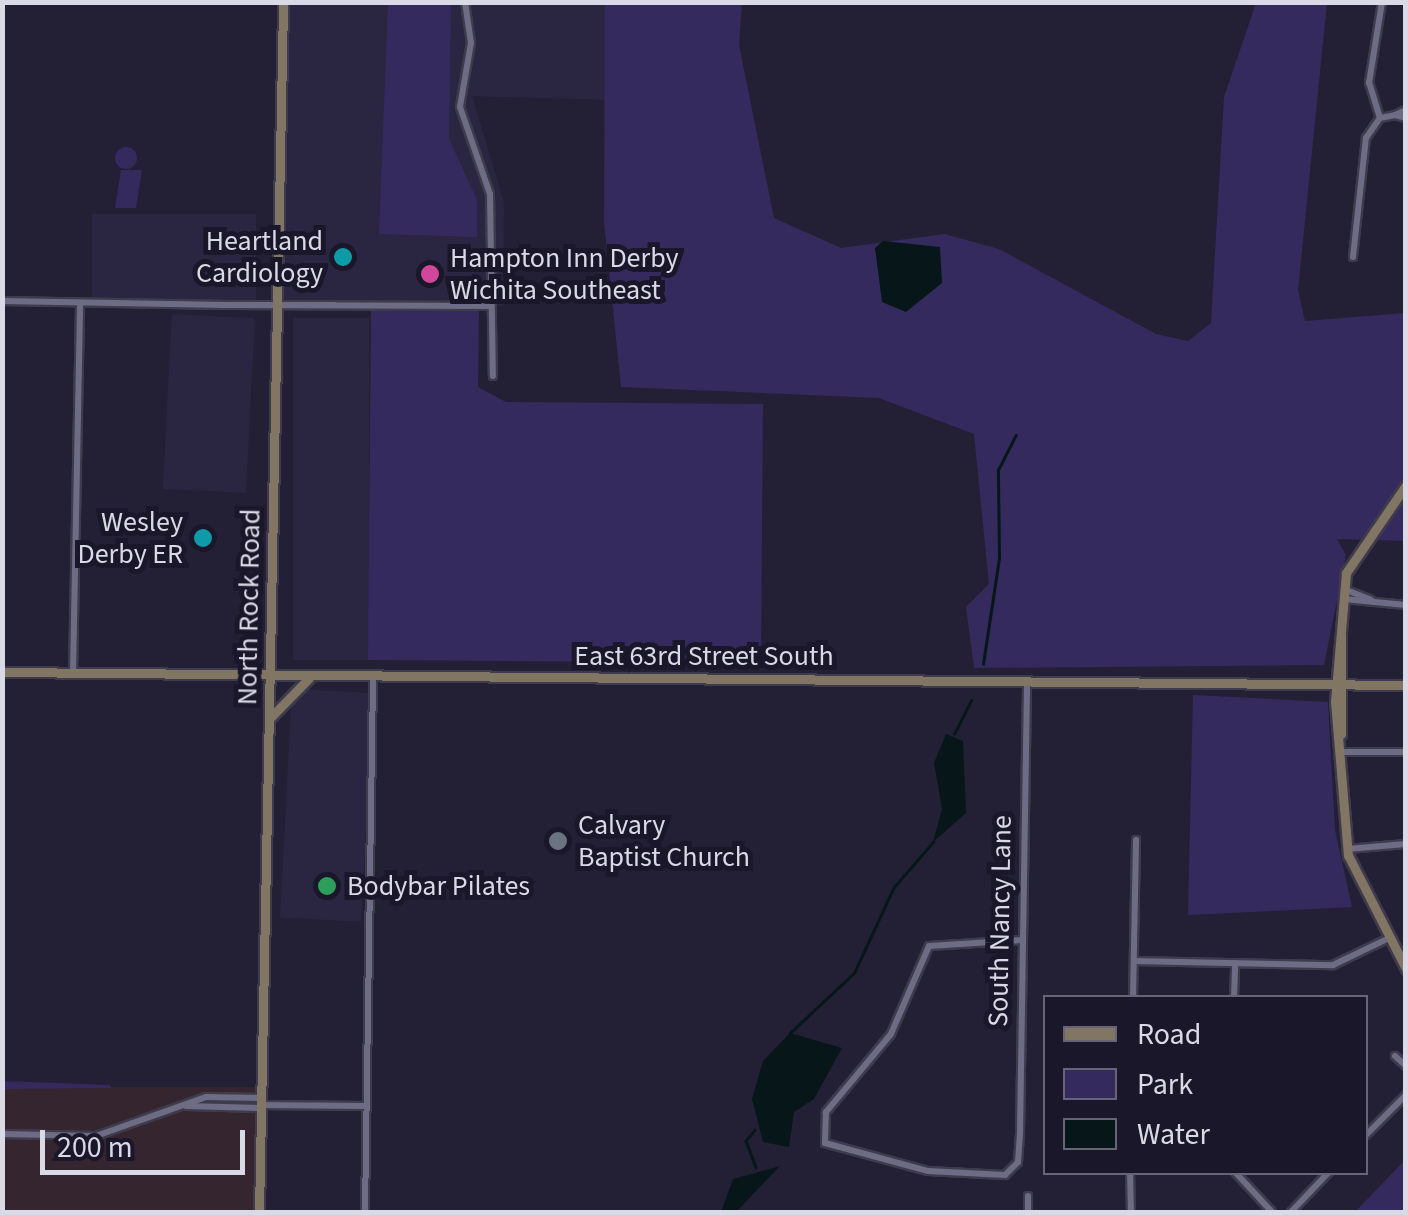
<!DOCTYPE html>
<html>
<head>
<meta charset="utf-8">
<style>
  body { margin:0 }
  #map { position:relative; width:1408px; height:1215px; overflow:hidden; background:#232035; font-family:"Source Sans 3",sans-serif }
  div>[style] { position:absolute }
  .built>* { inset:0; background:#2a2641; transform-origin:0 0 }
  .education>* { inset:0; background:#35252f; transform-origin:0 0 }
  .green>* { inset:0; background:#352a5d }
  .round { border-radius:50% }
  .water>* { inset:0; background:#071719 }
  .stream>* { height:2.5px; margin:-1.25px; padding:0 1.25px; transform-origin:1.25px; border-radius:1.25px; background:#071719 }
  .roads { filter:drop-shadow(2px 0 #3e3b4c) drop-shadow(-2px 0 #3e3b4c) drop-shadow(0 2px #3e3b4c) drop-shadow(0 -2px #3e3b4c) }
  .street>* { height:6px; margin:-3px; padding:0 3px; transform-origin:3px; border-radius:3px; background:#6e6c84 }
  .secondary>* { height:9px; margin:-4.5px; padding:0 4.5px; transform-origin:4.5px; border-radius:4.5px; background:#817564 }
  .dots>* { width:28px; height:28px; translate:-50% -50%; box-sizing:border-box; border:5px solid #1a172a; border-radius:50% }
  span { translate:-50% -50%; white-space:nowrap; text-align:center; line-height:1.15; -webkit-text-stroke:10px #1a172a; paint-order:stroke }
  .poi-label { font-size:28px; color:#dad9e6 }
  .right { translate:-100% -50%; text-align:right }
  .left { translate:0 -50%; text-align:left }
  .street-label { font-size:28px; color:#dad9e6 }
  .frame { position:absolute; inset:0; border:5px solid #dad9e6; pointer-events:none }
  .legend { position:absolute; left:1043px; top:995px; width:325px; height:180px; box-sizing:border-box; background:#1a172a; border:2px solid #676575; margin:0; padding:12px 18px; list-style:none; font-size:30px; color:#dad9e6 }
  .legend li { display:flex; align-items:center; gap:20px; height:50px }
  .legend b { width:50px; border:2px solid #676575 }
  .scale { position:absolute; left:40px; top:1130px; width:205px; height:45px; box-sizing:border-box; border:5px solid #dad9e6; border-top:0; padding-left:12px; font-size:30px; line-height:35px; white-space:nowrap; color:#dad9e6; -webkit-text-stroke:8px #1a172a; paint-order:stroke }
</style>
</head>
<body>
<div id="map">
  <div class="built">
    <i style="clip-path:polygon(282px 3px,605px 3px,607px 100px,472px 96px,504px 203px,503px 306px,277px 308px)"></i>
    <i style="left:256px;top:214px;width:86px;height:164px;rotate:90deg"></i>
    <i style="left:172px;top:314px;width:83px;height:175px;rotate:3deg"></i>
    <i style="left:369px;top:318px;width:342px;height:76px;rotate:90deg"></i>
    <i style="left:373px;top:693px;width:229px;height:81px;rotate:93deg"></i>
  </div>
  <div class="education">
    <i style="left:3px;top:1087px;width:252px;height:125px"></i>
  </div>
  <div class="green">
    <i style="clip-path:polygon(388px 3px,451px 3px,449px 139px,477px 200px,477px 237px,379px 234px)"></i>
    <i style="clip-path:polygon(605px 3px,742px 3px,739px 45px,774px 218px,841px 248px,944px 234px,999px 249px,1156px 334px,1188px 341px,1211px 323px,1224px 97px,1256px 3px,1327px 3px,1298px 290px,1305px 321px,1405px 313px,1406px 541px,1337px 539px,1346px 555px,1324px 665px,974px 668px,966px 607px,989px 584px,974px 434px,879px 398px,621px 387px,604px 221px)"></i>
    <i class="round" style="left:115px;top:147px;width:22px;height:22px"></i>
    <i style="clip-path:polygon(121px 170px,142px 170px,136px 208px,115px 208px)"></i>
    <i style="clip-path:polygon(371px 307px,479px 308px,478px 387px,506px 402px,763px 404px,761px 663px,368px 660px)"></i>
    <i style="clip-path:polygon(1193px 695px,1328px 702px,1335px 830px,1352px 907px,1188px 915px)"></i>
    <i style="clip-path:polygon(2px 1081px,109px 1085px,112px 1088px,3px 1089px)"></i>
    <i style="clip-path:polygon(1405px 1160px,1405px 1212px,1355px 1212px)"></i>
  </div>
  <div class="water">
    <i style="clip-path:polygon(883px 241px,940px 247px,942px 283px,906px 312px,882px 302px,875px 248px)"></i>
    <i style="clip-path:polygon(946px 734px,963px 741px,966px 813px,933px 842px,942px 809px,934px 763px)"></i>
    <i style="clip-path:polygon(790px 1033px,842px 1048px,814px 1099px,794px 1112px,789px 1147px,763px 1142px,752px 1099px,763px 1061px)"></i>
    <i style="clip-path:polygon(780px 1166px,736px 1212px,721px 1212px,733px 1179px)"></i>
  </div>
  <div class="stream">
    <i style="left:983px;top:664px;width:107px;rotate:-81.4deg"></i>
    <i style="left:999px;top:558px;width:88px;rotate:-90.7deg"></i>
    <i style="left:998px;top:470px;width:39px;rotate:-63deg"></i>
    <i style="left:954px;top:734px;width:38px;rotate:-63deg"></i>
    <i style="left:790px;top:1033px;width:88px;rotate:-43.2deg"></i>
    <i style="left:854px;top:973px;width:95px;rotate:-65.1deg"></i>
    <i style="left:894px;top:887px;width:60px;rotate:-49.1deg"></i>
    <i style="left:755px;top:1130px;width:14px;rotate:129deg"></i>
    <i style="left:746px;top:1141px;width:28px;rotate:69deg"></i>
  </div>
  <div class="roads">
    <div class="street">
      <i style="left:465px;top:2px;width:41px;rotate:81.7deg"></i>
      <i style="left:471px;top:43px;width:65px;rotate:99.8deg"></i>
      <i style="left:460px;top:107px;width:92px;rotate:71deg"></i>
      <i style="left:490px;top:194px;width:182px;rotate:89.1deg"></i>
      <i style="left:1406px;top:110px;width:12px;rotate:156deg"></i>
      <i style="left:1395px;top:115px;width:11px;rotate:15deg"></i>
      <i style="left:1380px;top:118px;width:37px;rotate:-107deg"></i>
      <i style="left:1369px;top:83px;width:82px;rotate:-80.9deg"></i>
      <i style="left:1353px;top:257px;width:120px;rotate:-83.8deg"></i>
      <i style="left:1366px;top:138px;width:24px;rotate:-55deg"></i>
      <i style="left:1380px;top:118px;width:15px;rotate:-11deg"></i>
      <i style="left:2px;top:301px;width:224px;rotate:1deg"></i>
      <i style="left:334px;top:305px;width:107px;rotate:180deg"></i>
      <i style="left:227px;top:305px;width:264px;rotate:0.2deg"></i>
      <i style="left:1344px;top:589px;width:29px;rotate:22deg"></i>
      <i style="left:1344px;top:599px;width:62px;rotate:5.5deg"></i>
      <i style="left:73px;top:673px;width:370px;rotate:-88.9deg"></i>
      <i style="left:1340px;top:752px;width:66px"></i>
      <i style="left:1347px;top:849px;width:59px;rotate:-4.8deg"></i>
      <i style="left:1022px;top:940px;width:93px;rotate:176.3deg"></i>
      <i style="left:929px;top:946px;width:96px;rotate:113.4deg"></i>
      <i style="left:891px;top:1034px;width:102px;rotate:129.8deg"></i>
      <i style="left:826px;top:1112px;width:31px;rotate:92deg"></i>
      <i style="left:825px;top:1143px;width:107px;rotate:15.2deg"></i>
      <i style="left:928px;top:1171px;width:77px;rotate:3deg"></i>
      <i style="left:1005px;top:1175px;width:18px;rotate:-45deg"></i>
      <i style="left:1018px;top:1162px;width:29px;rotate:-86deg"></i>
      <i style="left:1020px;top:1133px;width:452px;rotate:-89.1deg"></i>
      <i style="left:1134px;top:961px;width:199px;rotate:1.2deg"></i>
      <i style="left:1333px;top:965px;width:58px;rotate:-25.7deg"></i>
      <i style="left:1133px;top:998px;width:158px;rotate:-88.9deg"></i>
      <i style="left:1234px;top:998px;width:35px;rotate:-88deg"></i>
      <i style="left:1395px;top:1056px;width:15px;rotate:42deg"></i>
      <i style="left:261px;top:1105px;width:106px;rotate:0.5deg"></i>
      <i style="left:186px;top:1106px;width:75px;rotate:1.5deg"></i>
      <i style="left:2px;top:1134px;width:94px;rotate:1.2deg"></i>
      <i style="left:96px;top:1136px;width:117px;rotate:-19.5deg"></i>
      <i style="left:206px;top:1097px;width:56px;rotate:1deg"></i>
      <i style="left:1366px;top:1135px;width:57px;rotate:-45deg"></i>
      <i style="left:1130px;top:1172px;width:40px;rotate:88.6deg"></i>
      <i style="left:1235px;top:1172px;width:54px;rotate:47.2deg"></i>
      <i style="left:1028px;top:1196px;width:16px;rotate:90deg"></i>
      <i style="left:365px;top:1212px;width:535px;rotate:-89.14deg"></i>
      <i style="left:1291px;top:1212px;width:55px;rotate:-46.5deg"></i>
    </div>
    <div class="secondary">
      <i style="left:1406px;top:485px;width:107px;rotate:124.3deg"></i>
      <i style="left:1346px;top:573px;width:128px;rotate:94.9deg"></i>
      <i style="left:1335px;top:701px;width:155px;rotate:85.2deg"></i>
      <i style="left:1348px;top:855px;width:128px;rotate:63deg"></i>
      <i style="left:2px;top:672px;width:1404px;rotate:0.53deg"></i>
      <i style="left:271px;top:717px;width:54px;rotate:-45.7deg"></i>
      <i style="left:1341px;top:734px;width:98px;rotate:-90deg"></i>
      <i style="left:259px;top:1212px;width:1210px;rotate:-88.86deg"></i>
    </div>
  </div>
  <div class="dots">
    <i style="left:343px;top:257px;background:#0f9aa8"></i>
    <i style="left:430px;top:274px;background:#d1479c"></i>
    <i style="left:203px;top:538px;background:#0f9aa8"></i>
    <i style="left:558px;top:841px;background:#6b7280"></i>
    <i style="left:327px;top:886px;background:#2e9e5b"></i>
  </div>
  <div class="poi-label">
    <span class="right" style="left:323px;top:257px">Heartland<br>Cardiology</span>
    <span class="left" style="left:450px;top:274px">Hampton Inn Derby<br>Wichita Southeast</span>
    <span class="right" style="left:183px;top:538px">Wesley<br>Derby ER</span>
    <span class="left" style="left:578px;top:841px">Calvary<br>Baptist Church</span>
    <span class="left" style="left:347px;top:886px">Bodybar Pilates</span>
  </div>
  <div class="street-label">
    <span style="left:249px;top:607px;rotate:-89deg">North Rock Road</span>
    <span style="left:704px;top:656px">East 63rd Street South</span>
    <span style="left:1000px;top:921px;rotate:-89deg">South Nancy Lane</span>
  </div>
  <div class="frame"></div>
  <ul class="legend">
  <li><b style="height:12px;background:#817564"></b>Road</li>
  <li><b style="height:28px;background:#352a5d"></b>Park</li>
  <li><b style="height:28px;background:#071719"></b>Water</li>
  </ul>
  <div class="scale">200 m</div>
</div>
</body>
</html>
